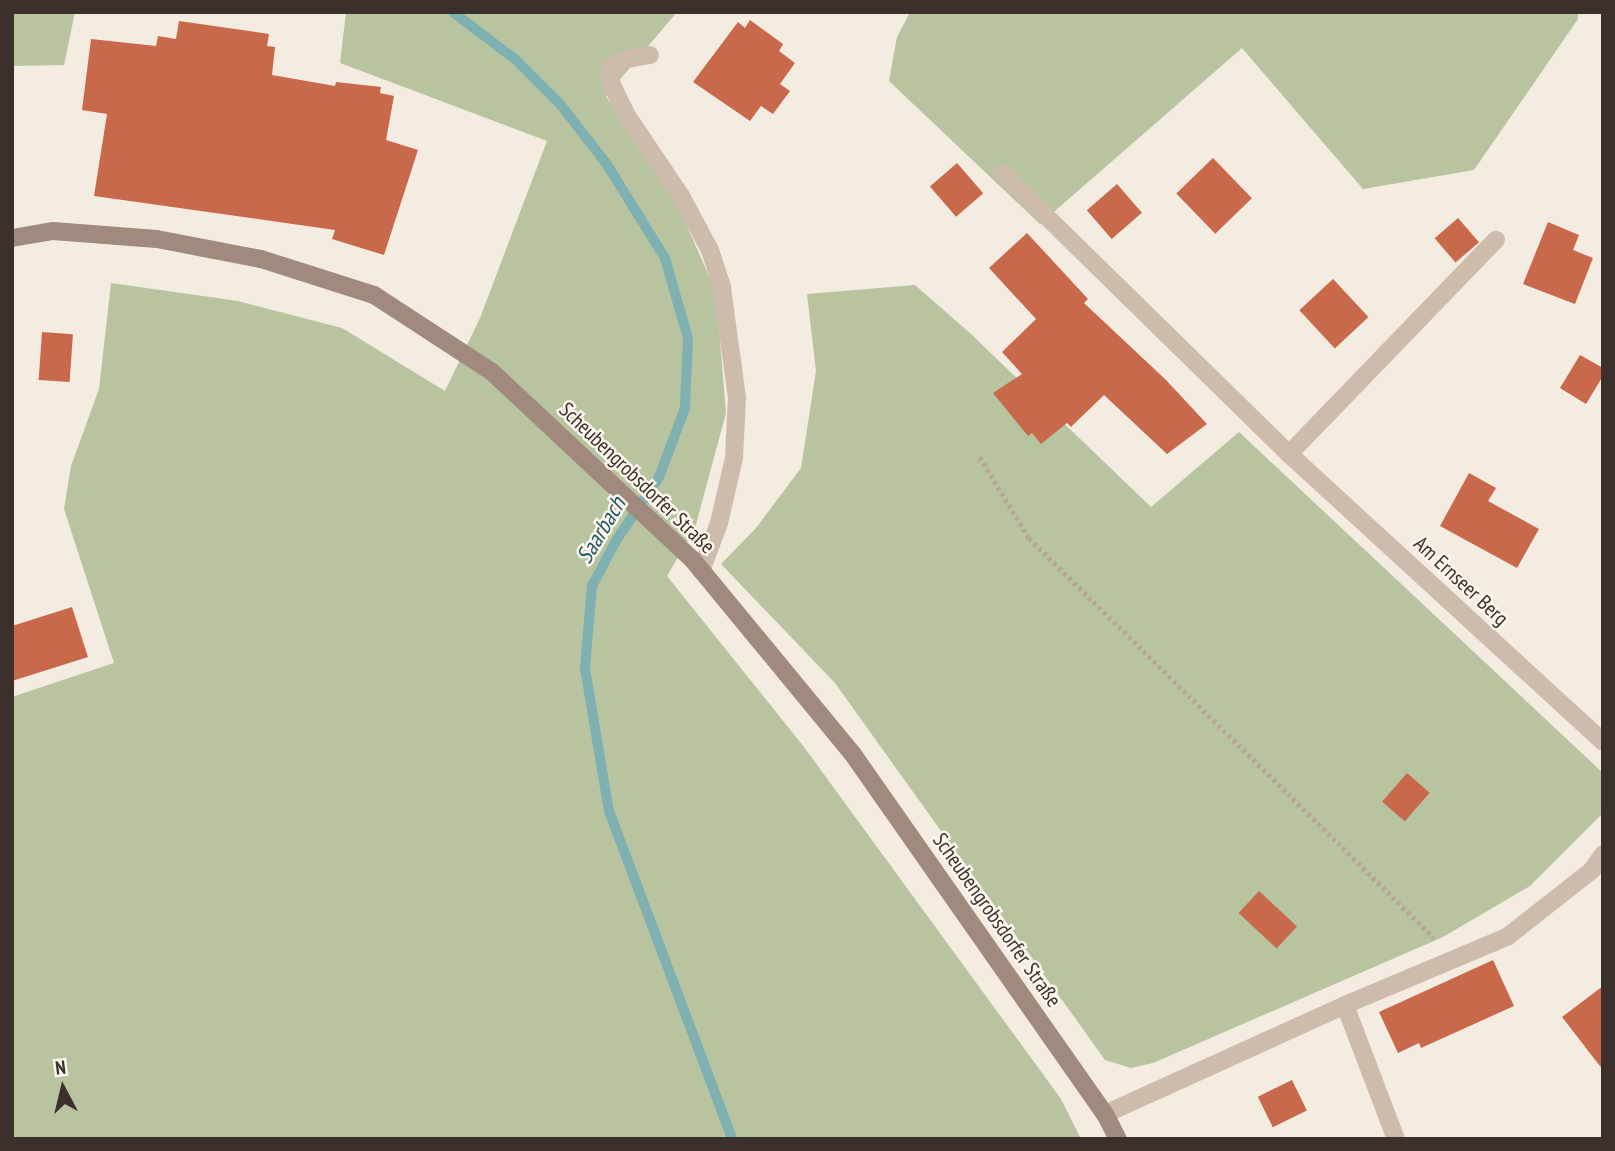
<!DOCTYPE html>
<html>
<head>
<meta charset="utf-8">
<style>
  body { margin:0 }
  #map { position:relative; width:1615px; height:1151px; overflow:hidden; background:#f4ebe1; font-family:"PT Sans Narrow",sans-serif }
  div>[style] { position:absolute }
  .green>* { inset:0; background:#b8c4a0 }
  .stream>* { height:10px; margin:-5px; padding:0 5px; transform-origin:5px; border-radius:5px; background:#7fb0b2 }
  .building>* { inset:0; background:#c8694b; transform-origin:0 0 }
  .path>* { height:4.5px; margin-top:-2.25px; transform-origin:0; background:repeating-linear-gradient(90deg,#b9a596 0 3.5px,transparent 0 7px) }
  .service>* { height:18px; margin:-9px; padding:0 9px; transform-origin:9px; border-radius:9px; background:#cdbbac }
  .minor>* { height:18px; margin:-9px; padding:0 9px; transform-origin:9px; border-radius:9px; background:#cdbbac }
  .secondary>* { height:18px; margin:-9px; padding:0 9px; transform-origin:9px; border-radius:9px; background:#a18a7d }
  span { translate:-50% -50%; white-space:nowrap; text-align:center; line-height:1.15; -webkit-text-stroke:5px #fbf5ee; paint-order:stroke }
  .street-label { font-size:21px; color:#3b302b }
  .water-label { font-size:23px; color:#1f5a5e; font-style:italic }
  .frame { position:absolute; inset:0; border:14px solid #3b302b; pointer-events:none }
  .north { position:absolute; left:28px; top:1053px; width:70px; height:70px; -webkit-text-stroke:5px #fbf5ee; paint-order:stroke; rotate:353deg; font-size:19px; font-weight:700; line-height:28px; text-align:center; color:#3b302b }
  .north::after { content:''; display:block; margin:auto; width:24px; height:32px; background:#3b302b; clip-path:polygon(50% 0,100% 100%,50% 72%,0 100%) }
</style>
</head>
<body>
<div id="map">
  <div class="green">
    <i style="clip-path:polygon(12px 12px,75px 12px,64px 65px,12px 66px)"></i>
    <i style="clip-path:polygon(346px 12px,677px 12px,606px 96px,676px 201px,716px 292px,726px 413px,695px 528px,667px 576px,804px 747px,1061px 1099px,1081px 1139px,12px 1139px,12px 697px,114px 663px,64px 509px,71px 466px,99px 389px,111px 283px,238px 301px,342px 328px,445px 391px,480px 318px,547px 141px,340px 63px)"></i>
    <i style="clip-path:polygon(910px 12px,1578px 12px,1578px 19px,1474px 170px,1363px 189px,1242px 48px,1040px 224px,889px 81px,897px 37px)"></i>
    <i style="clip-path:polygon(915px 285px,971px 334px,1151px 507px,1239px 432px,1603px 773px,1603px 813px,1530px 886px,1443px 937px,1153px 1063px,1131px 1068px,1105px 1060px,835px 683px,721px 564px,756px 528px,801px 468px,816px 371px,807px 294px)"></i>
  </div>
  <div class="stream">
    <i style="left:453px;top:12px;width:79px;rotate:37.3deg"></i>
    <i style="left:516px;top:60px;width:62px;rotate:45deg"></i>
    <i style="left:560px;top:104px;width:75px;rotate:52.1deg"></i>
    <i style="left:606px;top:163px;width:112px;rotate:58.2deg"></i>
    <i style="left:665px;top:258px;width:83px;rotate:74deg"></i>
    <i style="left:688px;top:338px;width:70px;rotate:92.5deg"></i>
    <i style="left:685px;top:408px;width:74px;rotate:110.6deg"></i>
    <i style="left:659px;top:477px;width:75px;rotate:124.1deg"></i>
    <i style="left:617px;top:539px;width:53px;rotate:118deg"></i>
    <i style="left:592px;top:586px;width:82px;rotate:94.9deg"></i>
    <i style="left:585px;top:668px;width:145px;rotate:80.5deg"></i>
    <i style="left:609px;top:811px;width:350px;rotate:69.4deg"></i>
  </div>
  <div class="building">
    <i style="clip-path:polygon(750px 20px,783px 44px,779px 51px,795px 63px,780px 84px,790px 91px,773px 114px,761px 106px,750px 121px,693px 82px,738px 22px,745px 28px)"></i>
    <i style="clip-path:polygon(179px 21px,269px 34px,267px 46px,275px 47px,272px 75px,335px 86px,336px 82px,381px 87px,380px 93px,394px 96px,386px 140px,418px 150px,384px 255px,332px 239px,335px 230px,94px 196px,107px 114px,82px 110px,91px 39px,156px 46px,158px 36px,176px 39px)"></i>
    <i style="left:1213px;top:158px;width:56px;height:51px;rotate:46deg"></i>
    <i style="left:957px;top:163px;width:40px;height:36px;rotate:49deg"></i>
    <i style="left:1117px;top:184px;width:38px;height:40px;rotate:49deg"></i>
    <i style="left:1458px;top:218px;width:32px;height:31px;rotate:49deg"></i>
    <i style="clip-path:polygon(1548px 222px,1579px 235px,1573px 250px,1593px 258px,1575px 304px,1523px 284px)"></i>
    <i style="clip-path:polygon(1027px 233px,1088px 299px,1084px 303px,1166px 380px,1207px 424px,1167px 454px,1104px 395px,1071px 427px,1067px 423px,1041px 444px,1032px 433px,1028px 436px,993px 393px,1022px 374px,1002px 352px,1036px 319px,989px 268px)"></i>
    <i style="left:1333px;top:279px;width:52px;height:46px;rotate:47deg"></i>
    <i style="left:42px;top:332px;width:31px;height:48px;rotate:4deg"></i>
    <i style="clip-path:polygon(1580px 355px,1603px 368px,1603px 376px,1586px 404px,1560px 388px)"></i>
    <i style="clip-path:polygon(1469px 473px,1496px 488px,1488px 501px,1539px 529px,1517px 568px,1440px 526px)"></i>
    <i style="clip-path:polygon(72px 607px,88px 657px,12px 681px,12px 626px)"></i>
    <i style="left:1407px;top:773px;width:30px;height:38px;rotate:41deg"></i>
    <i style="left:1259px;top:891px;width:52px;height:30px;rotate:43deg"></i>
    <i style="clip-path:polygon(1493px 960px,1514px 1006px,1421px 1048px,1419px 1043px,1398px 1053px,1379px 1012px)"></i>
    <i style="clip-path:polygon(1603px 986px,1603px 1070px,1562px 1017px)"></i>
    <i style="left:1292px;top:1080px;width:34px;height:38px;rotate:64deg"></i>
  </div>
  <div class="path">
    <i style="left:980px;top:457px;width:95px;rotate:58.8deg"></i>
    <i style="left:1029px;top:538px;width:569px;rotate:44.64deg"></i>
  </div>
  <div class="service">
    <i style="left:650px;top:55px;width:27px;rotate:170deg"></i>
    <i style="left:623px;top:60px;width:14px;rotate:150deg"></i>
    <i style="left:611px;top:67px;width:14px;rotate:94deg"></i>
    <i style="left:610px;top:81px;width:37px;rotate:64deg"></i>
    <i style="left:626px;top:114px;width:99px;rotate:56.1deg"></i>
    <i style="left:681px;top:196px;width:61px;rotate:61.8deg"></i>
    <i style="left:710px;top:250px;width:40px;rotate:72deg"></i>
    <i style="left:722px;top:288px;width:110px;rotate:82.2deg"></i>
    <i style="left:737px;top:397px;width:61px;rotate:92.8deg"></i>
    <i style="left:734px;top:458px;width:67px;rotate:103deg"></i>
    <i style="left:719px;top:523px;width:51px;rotate:110.6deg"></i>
  </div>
  <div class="minor">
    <i style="left:1002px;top:173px;width:402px;rotate:44.4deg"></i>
    <i style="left:1289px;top:454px;width:426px;rotate:42.5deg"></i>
    <i style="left:1289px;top:454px;width:298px;rotate:-46deg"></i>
    <i style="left:1345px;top:1005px;width:143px;rotate:69.2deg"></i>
    <i style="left:1105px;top:1114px;width:264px;rotate:-24.4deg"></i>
    <i style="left:1345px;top:1005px;width:176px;rotate:-22.8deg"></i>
    <i style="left:1507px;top:937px;width:108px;rotate:-38.2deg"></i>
    <i style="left:1592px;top:870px;width:19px;rotate:-55deg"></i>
  </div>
  <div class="secondary">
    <i style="left:12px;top:238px;width:42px;rotate:-9.7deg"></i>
    <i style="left:53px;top:231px;width:104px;rotate:4.4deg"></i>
    <i style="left:157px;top:239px;width:106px;rotate:10.9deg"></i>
    <i style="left:261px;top:259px;width:119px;rotate:17.7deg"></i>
    <i style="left:374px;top:295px;width:141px;rotate:33.1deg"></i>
    <i style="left:492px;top:372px;width:274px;rotate:43.1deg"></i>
    <i style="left:692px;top:559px;width:251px;rotate:50.5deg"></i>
    <i style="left:852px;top:753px;width:441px;rotate:55deg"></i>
    <i style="left:1105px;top:1114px;width:28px;rotate:63deg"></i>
  </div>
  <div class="street-label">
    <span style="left:637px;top:478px;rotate:44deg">Scheubengrobsdorfer Straße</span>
    <span style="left:1461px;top:581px;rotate:43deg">Am Ernseer Berg</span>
    <span style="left:997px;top:920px;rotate:55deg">Scheubengrobsdorfer Straße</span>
  </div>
  <div class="water-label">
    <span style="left:601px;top:530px;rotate:-59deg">Saarbach</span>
  </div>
  <div class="frame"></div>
  <div class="north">N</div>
</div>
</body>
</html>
